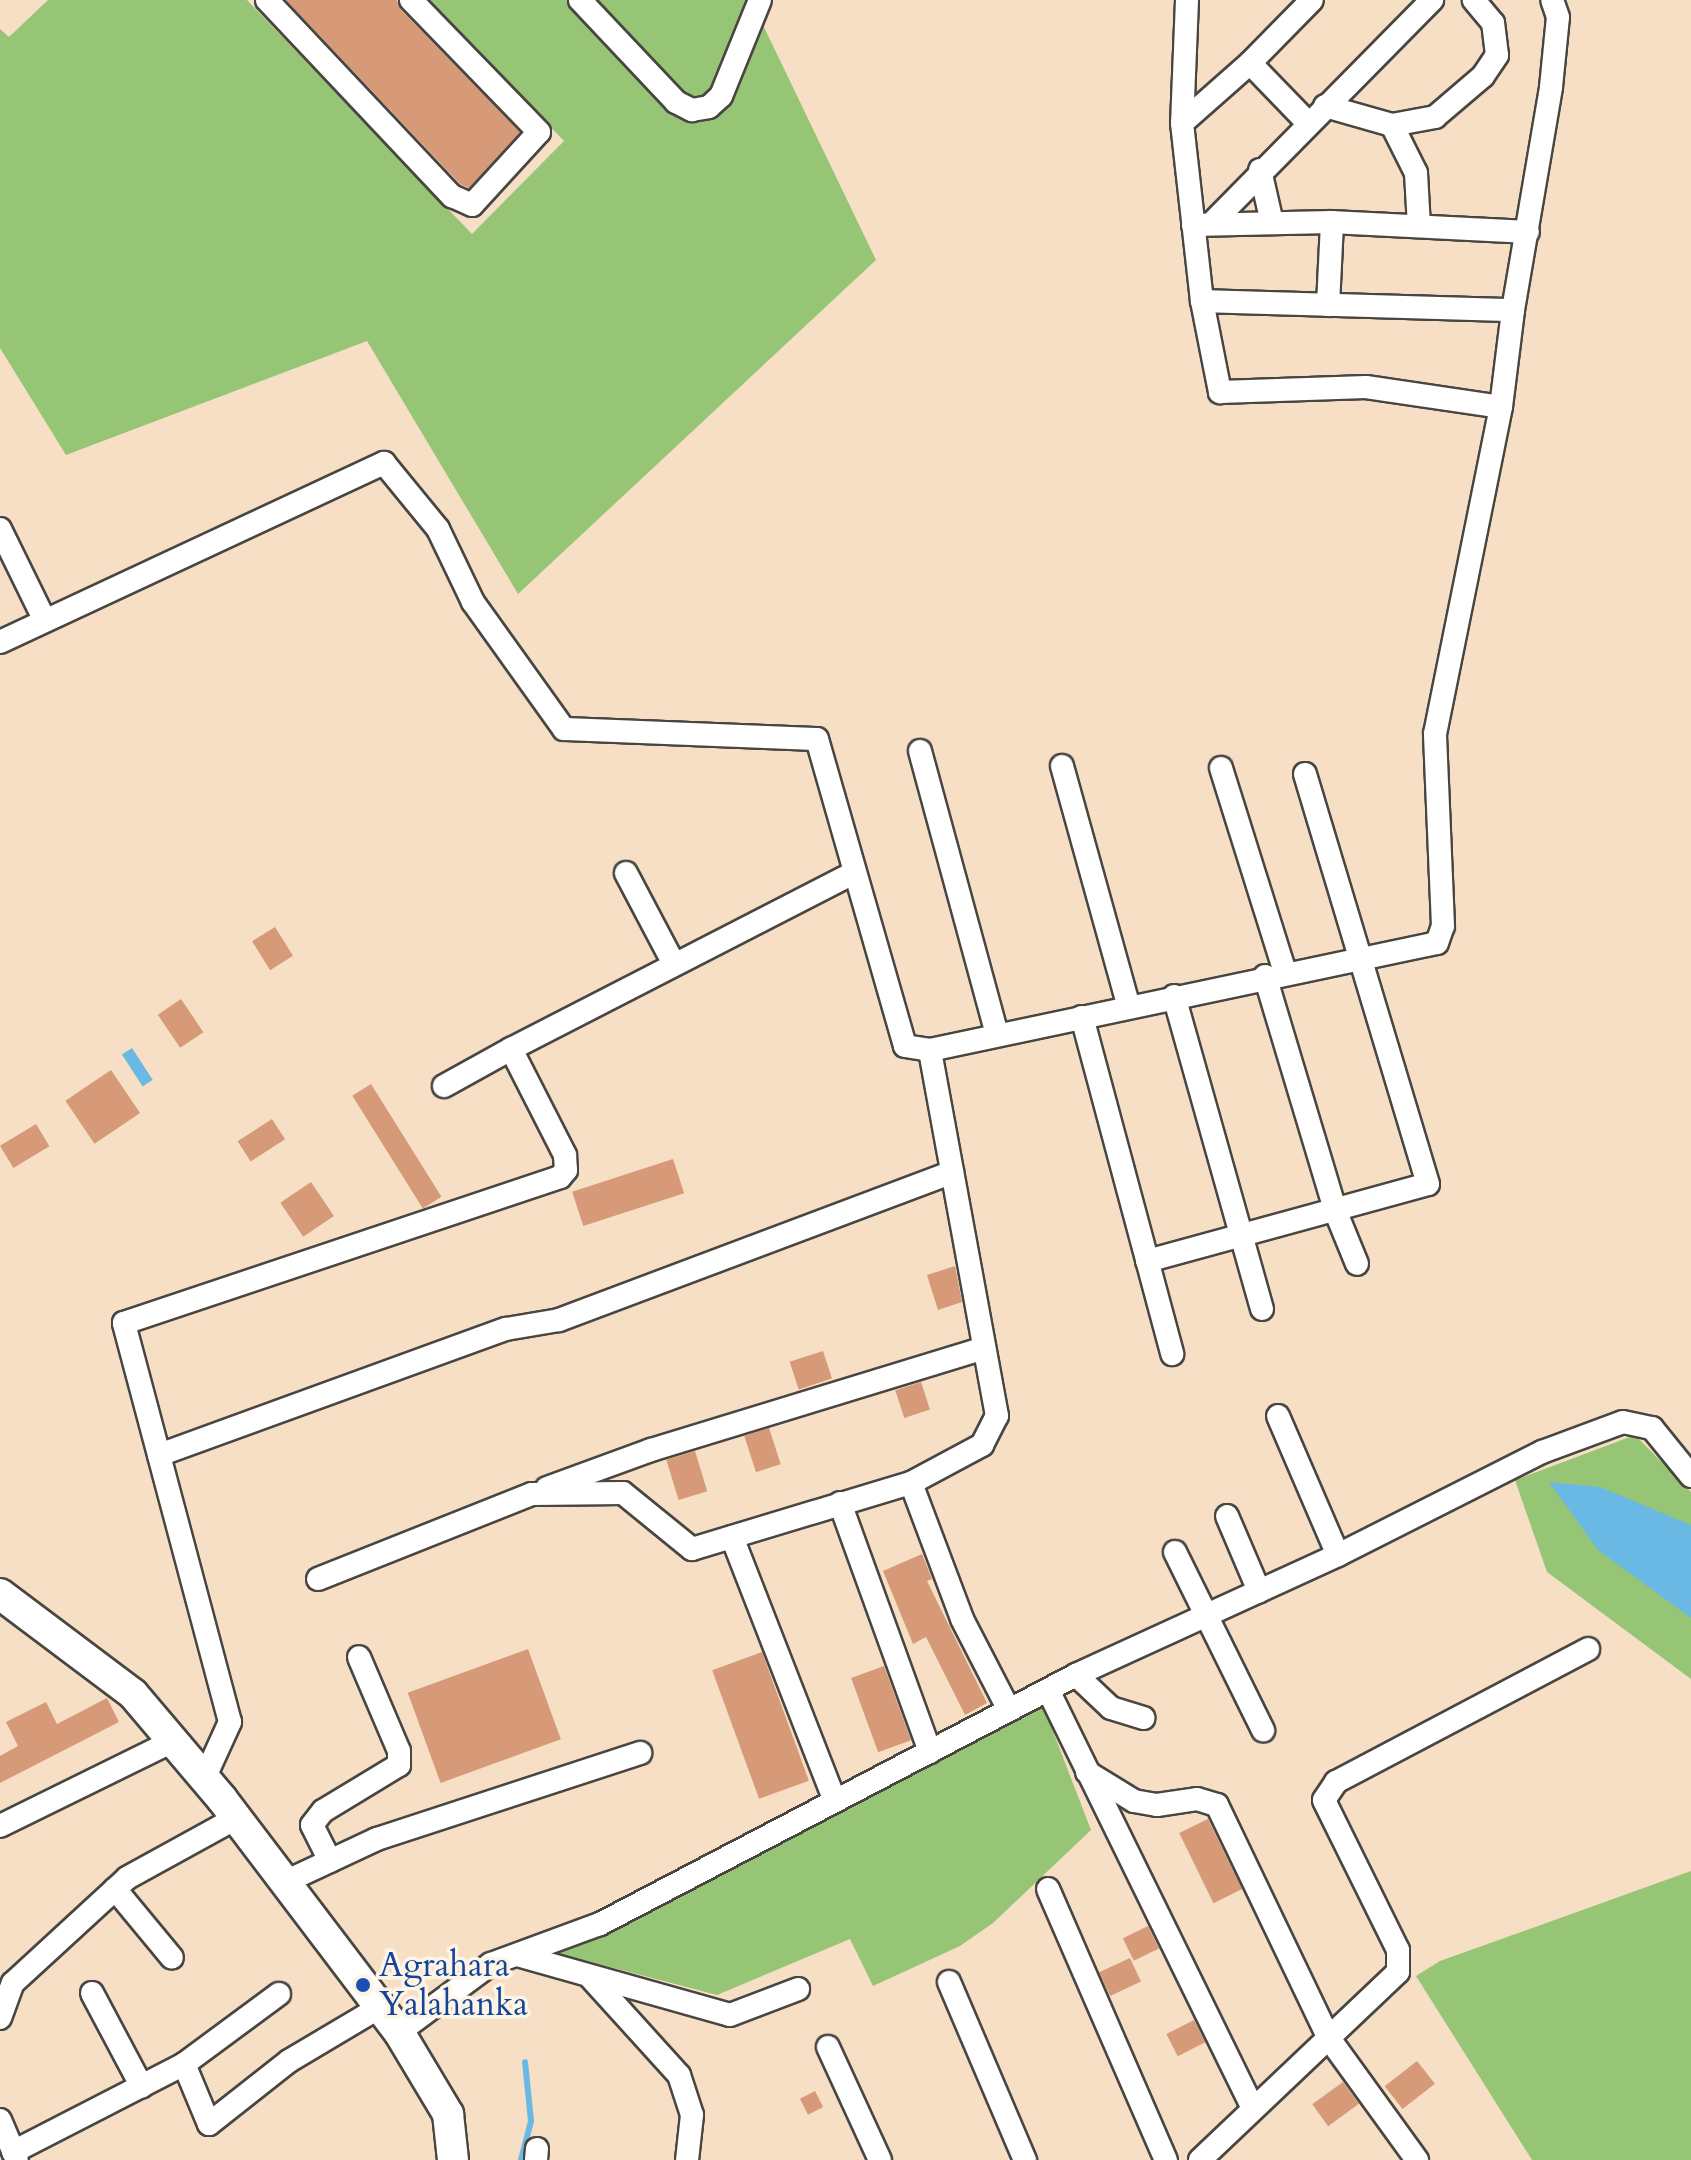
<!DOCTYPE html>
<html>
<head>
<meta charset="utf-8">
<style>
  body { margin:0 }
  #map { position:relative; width:1691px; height:2160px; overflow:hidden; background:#f6dfc4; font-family:Cardo,serif }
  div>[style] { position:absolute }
  .green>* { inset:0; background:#96c575 }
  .water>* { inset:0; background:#69b9e4; transform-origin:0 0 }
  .stream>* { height:6px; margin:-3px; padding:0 3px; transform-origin:3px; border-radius:3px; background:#69b9e4 }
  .building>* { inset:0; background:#d69a79; transform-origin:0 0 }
  .roads { filter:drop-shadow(2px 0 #494642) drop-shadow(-2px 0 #494642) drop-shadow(0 2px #494642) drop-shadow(0 -2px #494642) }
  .street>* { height:22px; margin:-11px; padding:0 11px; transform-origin:11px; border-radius:11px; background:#fff }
  .secondary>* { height:30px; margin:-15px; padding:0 15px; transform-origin:15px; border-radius:15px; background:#fff }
  .dots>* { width:22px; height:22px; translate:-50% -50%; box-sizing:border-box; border:4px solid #fcf5e5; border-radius:50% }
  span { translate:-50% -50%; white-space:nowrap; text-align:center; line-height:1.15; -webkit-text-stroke:7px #fcf5e5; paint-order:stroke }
  .transit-label { font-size:34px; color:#164399 }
  .left { translate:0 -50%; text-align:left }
</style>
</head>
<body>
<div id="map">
  <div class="green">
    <i style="clip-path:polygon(48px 0,247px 0,472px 234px,564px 141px,426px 0,751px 0,876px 260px,518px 594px,367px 341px,66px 455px,0 348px,0 29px,9px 37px)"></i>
    <i style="clip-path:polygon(1635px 1435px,1691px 1492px,1691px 1679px,1547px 1572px,1515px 1480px)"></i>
    <i style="clip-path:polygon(1042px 1703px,1091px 1830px,993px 1923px,960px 1946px,873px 1986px,850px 1939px,717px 1995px,553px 1952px)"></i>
    <i style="clip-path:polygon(1691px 1871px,1691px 2160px,1532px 2160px,1416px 1976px,1440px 1961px)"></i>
  </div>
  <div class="water">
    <i style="left:132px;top:1048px;width:38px;height:12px;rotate:57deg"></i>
    <i style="clip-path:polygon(1549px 1482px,1600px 1487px,1691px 1525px,1691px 1618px,1598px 1550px)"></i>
  </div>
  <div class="stream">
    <i style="left:521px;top:2160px;width:40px;rotate:-75.6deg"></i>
    <i style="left:531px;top:2121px;width:59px;rotate:-95.8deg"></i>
  </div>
  <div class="building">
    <i style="clip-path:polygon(286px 0,397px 0,401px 10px,520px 132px,469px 188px,460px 184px)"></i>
    <i style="left:275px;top:927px;width:34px;height:27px;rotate:58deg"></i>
    <i style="left:181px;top:999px;width:40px;height:28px;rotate:56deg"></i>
    <i style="left:111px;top:1070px;width:52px;height:55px;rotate:56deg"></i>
    <i style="left:371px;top:1084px;width:133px;height:22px;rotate:58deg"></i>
    <i style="left:272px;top:1119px;width:24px;height:41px;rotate:57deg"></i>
    <i style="left:36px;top:1124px;width:26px;height:42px;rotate:59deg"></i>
    <i style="left:673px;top:1159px;width:36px;height:106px;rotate:72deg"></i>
    <i style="left:311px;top:1182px;width:41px;height:37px;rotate:56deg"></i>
    <i style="clip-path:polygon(955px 1266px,962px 1302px,938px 1310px,927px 1275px)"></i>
    <i style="left:823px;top:1351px;width:29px;height:35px;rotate:72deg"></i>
    <i style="left:921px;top:1382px;width:29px;height:27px;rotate:72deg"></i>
    <i style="left:769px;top:1428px;width:38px;height:26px;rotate:72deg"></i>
    <i style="left:695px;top:1451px;width:42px;height:30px;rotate:73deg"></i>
    <i style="clip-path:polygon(922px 1554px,932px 1579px,927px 1581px,987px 1703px,965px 1715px,926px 1637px,913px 1644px,883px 1571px)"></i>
    <i style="left:528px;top:1649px;width:96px;height:128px;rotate:70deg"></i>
    <i style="left:762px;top:1652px;width:137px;height:53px;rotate:70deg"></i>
    <i style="left:884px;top:1666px;width:79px;height:35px;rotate:70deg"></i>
    <i style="clip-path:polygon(107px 1698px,119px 1722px,0 1783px,0 1756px,18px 1746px,6px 1722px,46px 1702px,57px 1724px)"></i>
    <i style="left:1208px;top:1819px;width:78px;height:32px;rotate:64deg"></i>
    <i style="left:1148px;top:1926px;width:25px;height:28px;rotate:64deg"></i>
    <i style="left:1130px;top:1958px;width:26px;height:34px;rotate:65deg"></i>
    <i style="left:1194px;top:2020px;width:25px;height:31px;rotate:63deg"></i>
    <i style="left:1417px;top:2061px;width:29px;height:41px;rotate:52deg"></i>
    <i style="left:1343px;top:2082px;width:27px;height:38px;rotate:54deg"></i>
    <i style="left:815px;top:2091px;width:18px;height:17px;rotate:63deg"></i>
  </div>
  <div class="roads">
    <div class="street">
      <i style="left:267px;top:0;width:270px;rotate:46.7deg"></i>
      <i style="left:452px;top:196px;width:22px;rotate:24deg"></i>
      <i style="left:472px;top:205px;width:99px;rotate:-47.5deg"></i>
      <i style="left:539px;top:132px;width:184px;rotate:-134.1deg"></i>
      <i style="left:580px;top:0;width:140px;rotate:46.7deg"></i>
      <i style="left:676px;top:102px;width:18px;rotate:27deg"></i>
      <i style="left:692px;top:110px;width:17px;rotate:-10deg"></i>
      <i style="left:709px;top:107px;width:16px;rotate:-43deg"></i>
      <i style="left:721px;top:96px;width:104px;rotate:-67.9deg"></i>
      <i style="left:1187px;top:0;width:123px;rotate:92.3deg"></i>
      <i style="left:1182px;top:123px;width:91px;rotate:-41.4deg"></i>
      <i style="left:1325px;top:106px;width:70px;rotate:15.8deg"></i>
      <i style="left:1392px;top:125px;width:54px;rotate:63.4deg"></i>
      <i style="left:1416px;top:173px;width:53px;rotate:86.8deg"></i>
      <i style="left:1182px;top:123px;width:179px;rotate:83.6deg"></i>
      <i style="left:1202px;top:301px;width:311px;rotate:1.7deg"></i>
      <i style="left:1513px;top:310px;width:226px;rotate:-80.3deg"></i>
      <i style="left:1551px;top:87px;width:70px;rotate:-84.3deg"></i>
      <i style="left:1558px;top:17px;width:18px;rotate:-109deg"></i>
      <i style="left:1308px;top:123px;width:83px;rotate:-134deg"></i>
      <i style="left:1250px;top:63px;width:88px;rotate:-45.5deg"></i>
      <i style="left:1392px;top:125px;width:44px;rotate:-10.5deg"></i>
      <i style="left:1435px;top:117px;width:63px;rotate:-40.5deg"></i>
      <i style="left:1483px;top:76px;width:25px;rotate:-56deg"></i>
      <i style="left:1497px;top:55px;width:32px;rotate:-97deg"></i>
      <i style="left:1493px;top:23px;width:30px;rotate:-130deg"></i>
      <i style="left:1260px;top:170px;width:54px;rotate:77.2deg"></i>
      <i style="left:1211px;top:224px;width:315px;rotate:-45.4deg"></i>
      <i style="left:1193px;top:225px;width:139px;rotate:-1.2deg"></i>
      <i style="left:1332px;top:222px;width:196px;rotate:2.9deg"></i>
      <i style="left:1202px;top:301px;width:93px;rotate:78.8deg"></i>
      <i style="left:1220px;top:392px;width:146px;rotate:-2deg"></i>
      <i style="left:1366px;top:387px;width:136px;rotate:8.4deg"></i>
      <i style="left:1328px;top:305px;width:83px;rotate:-87.2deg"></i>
      <i style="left:0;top:529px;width:102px;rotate:63.9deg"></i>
      <i style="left:0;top:642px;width:424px;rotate:-25deg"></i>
      <i style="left:384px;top:463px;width:85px;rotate:50.7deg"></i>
      <i style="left:438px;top:529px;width:81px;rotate:64.4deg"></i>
      <i style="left:473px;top:602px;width:156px;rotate:54.4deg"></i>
      <i style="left:564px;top:729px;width:253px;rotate:2.3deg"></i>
      <i style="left:817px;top:739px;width:319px;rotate:74deg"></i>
      <i style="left:905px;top:1046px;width:25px;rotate:9deg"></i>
      <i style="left:930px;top:1050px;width:518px;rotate:-11.92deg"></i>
      <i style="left:1437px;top:943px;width:18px;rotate:-71deg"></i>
      <i style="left:1443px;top:926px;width:192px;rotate:-92.4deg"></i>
      <i style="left:1435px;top:734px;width:334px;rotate:-78.6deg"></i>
      <i style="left:1501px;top:407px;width:98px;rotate:-82.9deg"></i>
      <i style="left:920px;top:751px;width:294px;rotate:74.8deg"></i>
      <i style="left:1062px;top:766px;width:250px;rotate:74.5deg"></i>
      <i style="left:1221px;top:768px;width:214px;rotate:72.6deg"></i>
      <i style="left:626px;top:873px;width:103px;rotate:62.2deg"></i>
      <i style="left:1265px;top:976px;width:244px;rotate:73.3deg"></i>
      <i style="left:1335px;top:1210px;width:58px;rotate:67.8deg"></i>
      <i style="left:1174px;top:996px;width:325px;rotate:74.3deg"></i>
      <i style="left:1082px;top:1017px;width:349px;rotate:75deg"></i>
      <i style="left:444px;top:1086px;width:77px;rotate:-28.9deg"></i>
      <i style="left:1147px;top:1261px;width:291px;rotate:-15.3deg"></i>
      <i style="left:1428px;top:1184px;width:428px;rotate:-106.7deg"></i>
      <i style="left:1278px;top:1416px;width:151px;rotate:66.7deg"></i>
      <i style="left:159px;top:1455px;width:369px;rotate:-20deg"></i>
      <i style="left:506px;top:1329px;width:54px;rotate:-9.6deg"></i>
      <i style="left:559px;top:1320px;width:420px;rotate:-20.6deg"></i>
      <i style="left:911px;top:1483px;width:145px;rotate:69.4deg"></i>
      <i style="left:962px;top:1619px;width:102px;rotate:62.7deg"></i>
      <i style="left:547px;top:1488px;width:111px;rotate:-20.1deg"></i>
      <i style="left:651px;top:1450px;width:348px;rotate:-17deg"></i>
      <i style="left:840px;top:1503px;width:265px;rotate:70.1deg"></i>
      <i style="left:1227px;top:1516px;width:82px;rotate:66.9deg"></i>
      <i style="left:732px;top:1537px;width:283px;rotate:68.7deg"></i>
      <i style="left:1175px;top:1552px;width:199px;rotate:63.7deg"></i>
      <i style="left:318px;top:1579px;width:230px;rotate:-21.7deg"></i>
      <i style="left:532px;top:1494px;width:91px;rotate:-0.6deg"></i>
      <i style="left:623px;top:1493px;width:89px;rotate:39.1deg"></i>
      <i style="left:692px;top:1549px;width:229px;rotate:-16.8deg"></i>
      <i style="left:911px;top:1483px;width:81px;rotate:-28.2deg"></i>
      <i style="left:982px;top:1445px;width:33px;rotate:-63deg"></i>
      <i style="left:997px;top:1416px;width:372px;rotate:-100.4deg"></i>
      <i style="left:1076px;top:1675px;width:48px;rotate:43.3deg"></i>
      <i style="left:1111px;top:1708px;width:34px;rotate:17deg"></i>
      <i style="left:1048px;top:1690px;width:464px;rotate:63.9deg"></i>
      <i style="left:1087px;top:1772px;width:55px;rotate:31.7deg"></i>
      <i style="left:1134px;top:1801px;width:23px;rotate:10deg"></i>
      <i style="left:1157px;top:1805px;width:40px;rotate:-8.5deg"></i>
      <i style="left:1197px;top:1799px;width:21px;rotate:17deg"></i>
      <i style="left:1217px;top:1805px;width:257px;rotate:64.4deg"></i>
      <i style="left:1328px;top:2037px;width:152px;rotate:54.1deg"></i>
      <i style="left:204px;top:1779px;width:63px;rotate:-65.5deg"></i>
      <i style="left:230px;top:1722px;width:413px;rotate:-104.9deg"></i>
      <i style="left:124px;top:1323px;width:460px;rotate:-18.5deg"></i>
      <i style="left:560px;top:1177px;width:9px;rotate:-49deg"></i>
      <i style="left:566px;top:1170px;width:15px;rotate:-94deg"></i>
      <i style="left:565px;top:1155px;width:119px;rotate:-117deg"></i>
      <i style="left:511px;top:1049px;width:386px;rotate:-27.2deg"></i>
      <i style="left:0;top:1826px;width:193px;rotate:-26.2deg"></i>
      <i style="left:330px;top:1861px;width:40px;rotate:-116.6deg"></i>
      <i style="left:312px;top:1825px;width:18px;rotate:-52deg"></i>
      <i style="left:323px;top:1811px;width:89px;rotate:-31.2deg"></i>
      <i style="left:399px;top:1765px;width:14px;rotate:-90deg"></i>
      <i style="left:399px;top:1751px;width:102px;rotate:-113.1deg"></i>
      <i style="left:285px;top:1882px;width:102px;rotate:-25.1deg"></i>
      <i style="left:377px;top:1839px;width:277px;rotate:-18.1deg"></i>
      <i style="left:115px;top:1889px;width:89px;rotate:50.4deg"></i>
      <i style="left:1048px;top:1889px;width:296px;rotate:66.5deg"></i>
      <i style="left:517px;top:1955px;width:221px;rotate:15.7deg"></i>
      <i style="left:730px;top:2015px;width:73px;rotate:-20.9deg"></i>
      <i style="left:591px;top:1978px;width:131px;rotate:47.8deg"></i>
      <i style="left:679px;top:2075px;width:42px;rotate:72deg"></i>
      <i style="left:692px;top:2115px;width:45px;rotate:96.3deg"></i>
      <i style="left:949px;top:1982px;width:194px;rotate:66.9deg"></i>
      <i style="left:92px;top:1993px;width:106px;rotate:62deg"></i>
      <i style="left:0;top:2018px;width:37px;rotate:-70deg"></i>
      <i style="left:13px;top:1983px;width:155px;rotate:-42.6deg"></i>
      <i style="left:127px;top:1878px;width:124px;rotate:-28.8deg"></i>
      <i style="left:399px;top:2032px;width:114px;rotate:-36.5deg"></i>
      <i style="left:491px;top:1964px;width:116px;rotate:-20.2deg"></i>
      <i style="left:600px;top:1924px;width:537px;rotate:-27.61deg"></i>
      <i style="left:1076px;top:1675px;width:288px;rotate:-24.6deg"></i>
      <i style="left:1338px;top:1555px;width:229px;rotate:-26.8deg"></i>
      <i style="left:1542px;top:1452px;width:86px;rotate:-20.3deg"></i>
      <i style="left:1623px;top:1422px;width:30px;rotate:12deg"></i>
      <i style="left:1652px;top:1428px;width:62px;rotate:50.9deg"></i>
      <i style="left:828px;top:2047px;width:124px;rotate:65.3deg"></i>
      <i style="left:184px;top:2064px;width:118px;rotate:-36.4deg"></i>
      <i style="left:0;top:2120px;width:43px;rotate:67deg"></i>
      <i style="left:13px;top:2152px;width:192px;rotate:-27.2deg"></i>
      <i style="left:184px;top:2064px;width:65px;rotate:67.4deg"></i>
      <i style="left:209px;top:2124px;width:102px;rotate:-38.2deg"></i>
      <i style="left:289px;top:2061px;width:106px;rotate:-30.7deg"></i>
      <i style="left:536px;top:2160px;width:11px;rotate:-85deg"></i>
      <i style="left:1200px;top:2160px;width:273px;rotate:-43.5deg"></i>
      <i style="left:1398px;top:1972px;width:22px;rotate:-90deg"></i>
      <i style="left:1398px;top:1950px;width:167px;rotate:-116.3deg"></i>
      <i style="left:1324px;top:1800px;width:22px;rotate:-56deg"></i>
      <i style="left:1336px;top:1782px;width:285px;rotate:-27.8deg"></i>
    </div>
    <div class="secondary">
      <i style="left:0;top:1594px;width:166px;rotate:36.9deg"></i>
      <i style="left:133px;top:1694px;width:138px;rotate:49.7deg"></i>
      <i style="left:222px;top:1799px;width:293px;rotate:52.8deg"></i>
      <i style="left:399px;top:2032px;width:96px;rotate:59.1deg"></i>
      <i style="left:448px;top:2114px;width:46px;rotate:83.8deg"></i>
    </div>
  </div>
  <div class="dots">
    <i style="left:363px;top:1985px;background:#1a4fb4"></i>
  </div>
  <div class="transit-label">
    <span class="left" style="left:379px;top:1985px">Agrahara<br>Yalahanka</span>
  </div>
</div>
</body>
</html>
